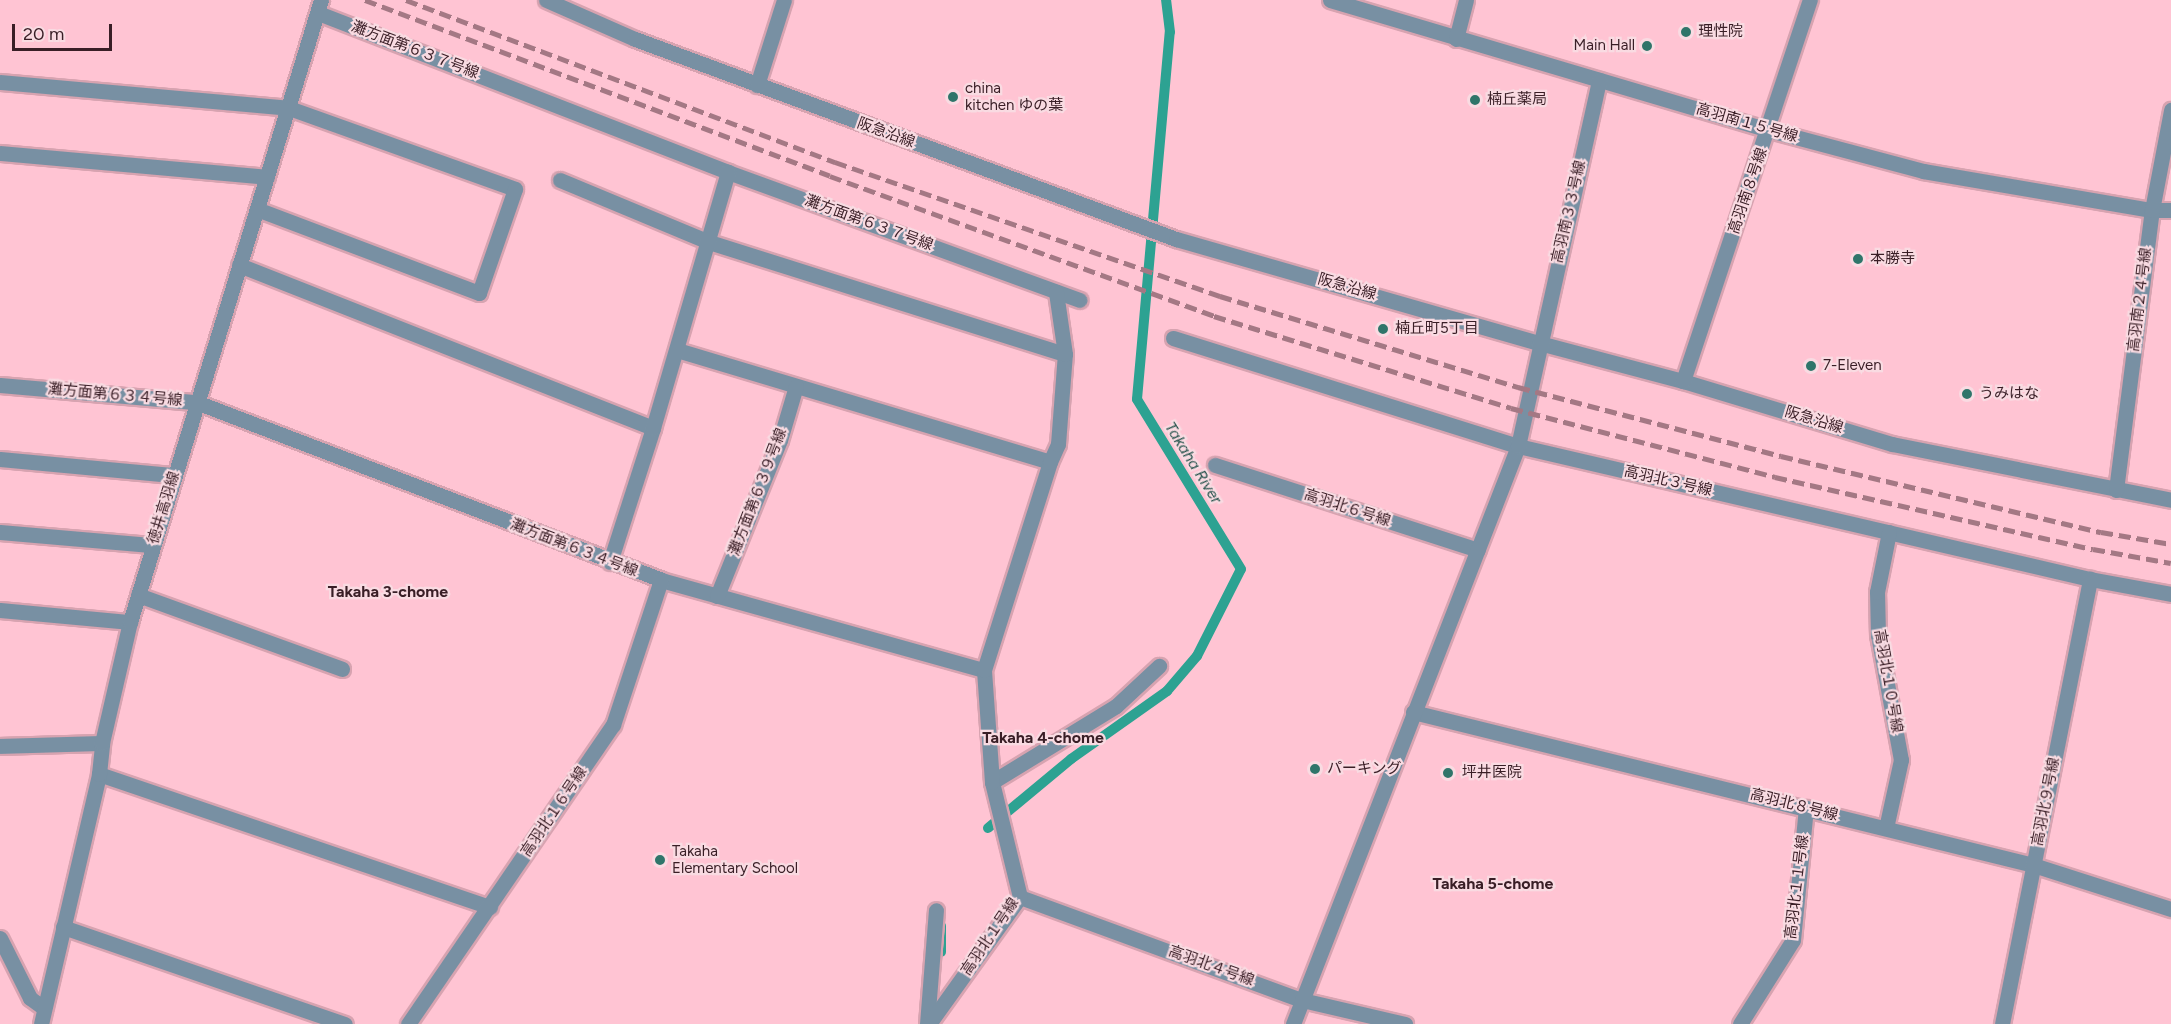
<!DOCTYPE html>
<html>
<head>
<meta charset="utf-8">
<style>
  body { margin:0 }
  #map { position:relative; width:2171px; height:1024px; overflow:hidden; background:#ffc4d3; font-family:Figtree,"Noto Sans JP",sans-serif }
  div>[style] { position:absolute }
  .stream>* { height:10px; margin:-5px; padding:0 5px; transform-origin:5px; border-radius:5px; background:#2da292 }
  .roads { filter:drop-shadow(2px 0 #d7a3b0) drop-shadow(-2px 0 #d7a3b0) drop-shadow(0 2px #d7a3b0) drop-shadow(0 -2px #d7a3b0) }
  .minor>* { height:15px; margin:-7.5px; padding:0 7.5px; transform-origin:7.5px; border-radius:7.5px; background:#7890a3 }
  .rail>* { height:4.5px; margin-top:-2.25px; transform-origin:0; background:repeating-linear-gradient(90deg,#a47884 0 12px,transparent 0 18px) }
  .dots>* { width:16px; height:16px; translate:-50% -50%; box-sizing:border-box; border:3px solid #f9dbe2; border-radius:50% }
  span { translate:-50% -50%; white-space:nowrap; text-align:center; line-height:1.15; -webkit-text-stroke:4.5px #f9dbe2; paint-order:stroke }
  .poi-label { font-size:15px; color:#391e26 }
  .left { translate:0 -50%; text-align:left }
  .right { translate:-100% -50%; text-align:right }
  .street-label { font-size:15px; color:#391e26 }
  .water-label { font-size:16px; color:#22514a; font-style:italic }
  .neighbourhood-label { font-size:16px; color:#391e26; font-weight:700 }
  .scale { position:absolute; left:12px; top:24px; width:100px; height:27px; box-sizing:border-box; border:3px solid #391e26; border-top:0; padding-left:8px; font-size:18px; line-height:21px; white-space:nowrap; color:#391e26; -webkit-text-stroke:4px #f9dbe2; paint-order:stroke }
</style>
</head>
<body>
<div id="map">
  <div class="stream">
    <i style="left:988px;top:828px;width:108px;rotate:-39.7deg"></i>
    <i style="left:1071px;top:759px;width:118px;rotate:-35.3deg"></i>
    <i style="left:1167px;top:691px;width:46px;rotate:-49.4deg"></i>
    <i style="left:1197px;top:656px;width:97px;rotate:-63.2deg"></i>
    <i style="left:1241px;top:569px;width:199px;rotate:-121.5deg"></i>
    <i style="left:1137px;top:399px;width:368px;rotate:-84.9deg"></i>
    <i style="left:1170px;top:32px;width:32px;rotate:-97deg"></i>
    <i style="left:941px;top:952px;width:26px;rotate:-90deg"></i>
  </div>
  <div class="roads">
    <div class="minor">
      <i style="left:546px;top:0;width:97px;rotate:23.7deg"></i>
      <i style="left:635px;top:39px;width:577px;rotate:20.29deg"></i>
      <i style="left:1176px;top:239px;width:378px;rotate:16deg"></i>
      <i style="left:1539px;top:343px;width:149px;rotate:14.8deg"></i>
      <i style="left:1683px;top:381px;width:218px;rotate:16.8deg"></i>
      <i style="left:1892px;top:444px;width:285px;rotate:11.3deg"></i>
      <i style="left:1330px;top:0;width:458px;rotate:16.5deg"></i>
      <i style="left:1769px;top:130px;width:159px;rotate:14.9deg"></i>
      <i style="left:1923px;top:171px;width:232px;rotate:9.7deg"></i>
      <i style="left:2152px;top:210px;width:19px"></i>
      <i style="left:318px;top:13px;width:440px;rotate:21.2deg"></i>
      <i style="left:728px;top:172px;width:374px;rotate:20deg"></i>
      <i style="left:1456px;top:39px;width:40px;rotate:-75.6deg"></i>
      <i style="left:0;top:82px;width:290px;rotate:5.1deg"></i>
      <i style="left:289px;top:108px;width:240px;rotate:19.7deg"></i>
      <i style="left:515px;top:189px;width:110px;rotate:109.1deg"></i>
      <i style="left:479px;top:293px;width:237px;rotate:-159.3deg"></i>
      <i style="left:757px;top:85px;width:89px;rotate:-72.4deg"></i>
      <i style="left:0;top:153px;width:268px;rotate:5.1deg"></i>
      <i style="left:560px;top:180px;width:161px;rotate:22.6deg"></i>
      <i style="left:709px;top:242px;width:373px;rotate:17.5deg"></i>
      <i style="left:239px;top:265px;width:445px;rotate:21.5deg"></i>
      <i style="left:1173px;top:338px;width:362px;rotate:17.4deg"></i>
      <i style="left:1518px;top:446px;width:587px;rotate:13.09deg"></i>
      <i style="left:2090px;top:579px;width:82px;rotate:10.5deg"></i>
      <i style="left:677px;top:350px;width:389px;rotate:16.7deg"></i>
      <i style="left:1683px;top:381px;width:402px;rotate:-71.6deg"></i>
      <i style="left:0;top:385px;width:197px;rotate:5deg"></i>
      <i style="left:196px;top:402px;width:498px;rotate:20.9deg"></i>
      <i style="left:661px;top:580px;width:335px;rotate:15.6deg"></i>
      <i style="left:0;top:459px;width:175px;rotate:5.3deg"></i>
      <i style="left:1215px;top:465px;width:276px;rotate:17.9deg"></i>
      <i style="left:2116px;top:490px;width:282px;rotate:-82.7deg"></i>
      <i style="left:2152px;top:210px;width:102px;rotate:-79.2deg"></i>
      <i style="left:0;top:532px;width:154px;rotate:4.9deg"></i>
      <i style="left:610px;top:562px;width:141px;rotate:-72.2deg"></i>
      <i style="left:653px;top:428px;width:267px;rotate:-73.7deg"></i>
      <i style="left:138px;top:595px;width:217px;rotate:19.9deg"></i>
      <i style="left:717px;top:596px;width:168px;rotate:-68deg"></i>
      <i style="left:780px;top:440px;width:56px;rotate:-73.5deg"></i>
      <i style="left:0;top:610px;width:131px;rotate:5.3deg"></i>
      <i style="left:1413px;top:712px;width:639px;rotate:13.86deg"></i>
      <i style="left:2033px;top:865px;width:145px;rotate:17.7deg"></i>
      <i style="left:0;top:746px;width:102px;rotate:-1.7deg"></i>
      <i style="left:99px;top:774px;width:413px;rotate:18.8deg"></i>
      <i style="left:992px;top:782px;width:145px;rotate:-31.5deg"></i>
      <i style="left:1116px;top:706px;width:59px;rotate:-42.9deg"></i>
      <i style="left:1886px;top:828px;width:70px;rotate:-77.6deg"></i>
      <i style="left:1901px;top:760px;width:127px;rotate:-100.4deg"></i>
      <i style="left:1878px;top:635px;width:43px;rotate:-91.3deg"></i>
      <i style="left:1877px;top:592px;width:61px;rotate:-78.7deg"></i>
      <i style="left:1020px;top:897px;width:300px;rotate:20.1deg"></i>
      <i style="left:1302px;top:1000px;width:106px;rotate:13.1deg"></i>
      <i style="left:63px;top:927px;width:298px;rotate:19deg"></i>
      <i style="left:0;top:938px;width:67px;rotate:63.4deg"></i>
      <i style="left:30px;top:998px;width:17px;rotate:36deg"></i>
      <i style="left:41px;top:1024px;width:257px;rotate:-76.9deg"></i>
      <i style="left:99px;top:774px;width:31px;rotate:-84deg"></i>
      <i style="left:102px;top:743px;width:124px;rotate:-77deg"></i>
      <i style="left:130px;top:622px;width:651px;rotate:-72.93deg"></i>
      <i style="left:408px;top:1024px;width:363px;rotate:-55.6deg"></i>
      <i style="left:613px;top:725px;width:153px;rotate:-71.7deg"></i>
      <i style="left:927px;top:1024px;width:114px;rotate:-85.5deg"></i>
      <i style="left:929px;top:1024px;width:156px;rotate:-54.4deg"></i>
      <i style="left:1020px;top:897px;width:118px;rotate:-103.7deg"></i>
      <i style="left:992px;top:782px;width:112px;rotate:-94.1deg"></i>
      <i style="left:984px;top:670px;width:218px;rotate:-72.4deg"></i>
      <i style="left:1050px;top:462px;width:20px;rotate:-66deg"></i>
      <i style="left:1058px;top:444px;width:90px;rotate:-85.6deg"></i>
      <i style="left:1065px;top:354px;width:63px;rotate:-98.3deg"></i>
      <i style="left:1293px;top:1024px;width:620px;rotate:-68.73deg"></i>
      <i style="left:1518px;top:446px;width:375px;rotate:-77.5deg"></i>
      <i style="left:1740px;top:1024px;width:99px;rotate:-57.8deg"></i>
      <i style="left:1793px;top:940px;width:133px;rotate:-84.4deg"></i>
      <i style="left:2002px;top:1024px;width:454px;rotate:-78.8deg"></i>
    </div>
  </div>
  <div class="rail">
    <i style="left:365px;top:0;width:497px;rotate:20.7deg"></i>
    <i style="left:830px;top:176px;width:409px;rotate:20deg"></i>
    <i style="left:1214px;top:316px;width:311px;rotate:17.2deg"></i>
    <i style="left:1511px;top:408px;width:273px;rotate:14.6deg"></i>
    <i style="left:1775px;top:477px;width:326px;rotate:12.8deg"></i>
    <i style="left:2093px;top:549px;width:79px;rotate:10.2deg"></i>
    <i style="left:406px;top:0;width:459px;rotate:20.7deg"></i>
    <i style="left:835px;top:162px;width:408px;rotate:19.2deg"></i>
    <i style="left:1220px;top:296px;width:312px;rotate:17deg"></i>
    <i style="left:1518px;top:387px;width:272px;rotate:14.7deg"></i>
    <i style="left:1781px;top:456px;width:329px;rotate:13.4deg"></i>
    <i style="left:2101px;top:532px;width:71px;rotate:9.7deg"></i>
  </div>
  <div class="dots">
    <i style="left:1686px;top:32px;background:#2f756a"></i>
    <i style="left:1647px;top:46px;background:#2f756a"></i>
    <i style="left:953px;top:97px;background:#2f756a"></i>
    <i style="left:1475px;top:100px;background:#2f756a"></i>
    <i style="left:1858px;top:259px;background:#2f756a"></i>
    <i style="left:1383px;top:329px;background:#2f756a"></i>
    <i style="left:1811px;top:366px;background:#2f756a"></i>
    <i style="left:1967px;top:394px;background:#2f756a"></i>
    <i style="left:1315px;top:769px;background:#2f756a"></i>
    <i style="left:1448px;top:773px;background:#2f756a"></i>
    <i style="left:660px;top:860px;background:#2f756a"></i>
  </div>
  <div class="poi-label">
    <span class="left" style="left:1698px;top:32px">理性院</span>
    <span class="right" style="left:1635px;top:46px">Main Hall</span>
    <span class="left" style="left:965px;top:97px">china<br>kitchen ゆの葉</span>
    <span class="left" style="left:1487px;top:100px">楠丘薬局</span>
    <span class="left" style="left:1870px;top:259px">本勝寺</span>
    <span class="left" style="left:1395px;top:329px">楠丘町5丁目</span>
    <span class="left" style="left:1823px;top:366px">7-Eleven</span>
    <span class="left" style="left:1979px;top:394px">うみはな</span>
    <span class="left" style="left:1327px;top:769px">パーキング</span>
    <span class="left" style="left:1462px;top:773px">坪井医院</span>
    <span class="left" style="left:672px;top:860px">Takaha<br>Elementary School</span>
  </div>
  <div class="street-label">
    <span style="left:415px;top:50px;rotate:21deg">灘方面第６３７号線</span>
    <span style="left:1747px;top:123px;rotate:16deg">高羽南１５号線</span>
    <span style="left:886px;top:133px;rotate:20deg">阪急沿線</span>
    <span style="left:1748px;top:191px;rotate:-71deg">高羽南８号線</span>
    <span style="left:1569px;top:212px;rotate:-77deg">高羽南３３号線</span>
    <span style="left:869px;top:223px;rotate:20deg">灘方面第６３７号線</span>
    <span style="left:1347px;top:287px;rotate:16deg">阪急沿線</span>
    <span style="left:2140px;top:300px;rotate:-83deg">高羽南２４号線</span>
    <span style="left:115px;top:395px;rotate:5deg">灘方面第６３４号線</span>
    <span style="left:1814px;top:420px;rotate:17deg">阪急沿線</span>
    <span style="left:1668px;top:481px;rotate:13deg">高羽北３号線</span>
    <span style="left:758px;top:492px;rotate:-69deg">灘方面第６３９号線</span>
    <span style="left:164px;top:508px;rotate:-73deg">徳井高羽線</span>
    <span style="left:1347px;top:508px;rotate:18deg">高羽北６号線</span>
    <span style="left:574px;top:548px;rotate:21deg">灘方面第６３４号線</span>
    <span style="left:1888px;top:681px;rotate:80deg">高羽北１０号線</span>
    <span style="left:2046px;top:802px;rotate:-79deg">高羽北９号線</span>
    <span style="left:1794px;top:805px;rotate:14deg">高羽北８号線</span>
    <span style="left:554px;top:812px;rotate:-56deg">高羽北１６号線</span>
    <span style="left:1797px;top:887px;rotate:-83deg">高羽北１１号線</span>
    <span style="left:990px;top:937px;rotate:-56deg">高羽北１号線</span>
    <span style="left:1211px;top:966px;rotate:20deg">高羽北４号線</span>
  </div>
  <div class="water-label">
    <span style="left:1193px;top:463px;rotate:58deg">Takaha River</span>
  </div>
  <div class="neighbourhood-label">
    <span style="left:388px;top:592px">Takaha 3-chome</span>
    <span style="left:1043px;top:738px">Takaha 4-chome</span>
    <span style="left:1493px;top:884px">Takaha 5-chome</span>
  </div>
  <div class="scale">20 m</div>
</div>
</body>
</html>
